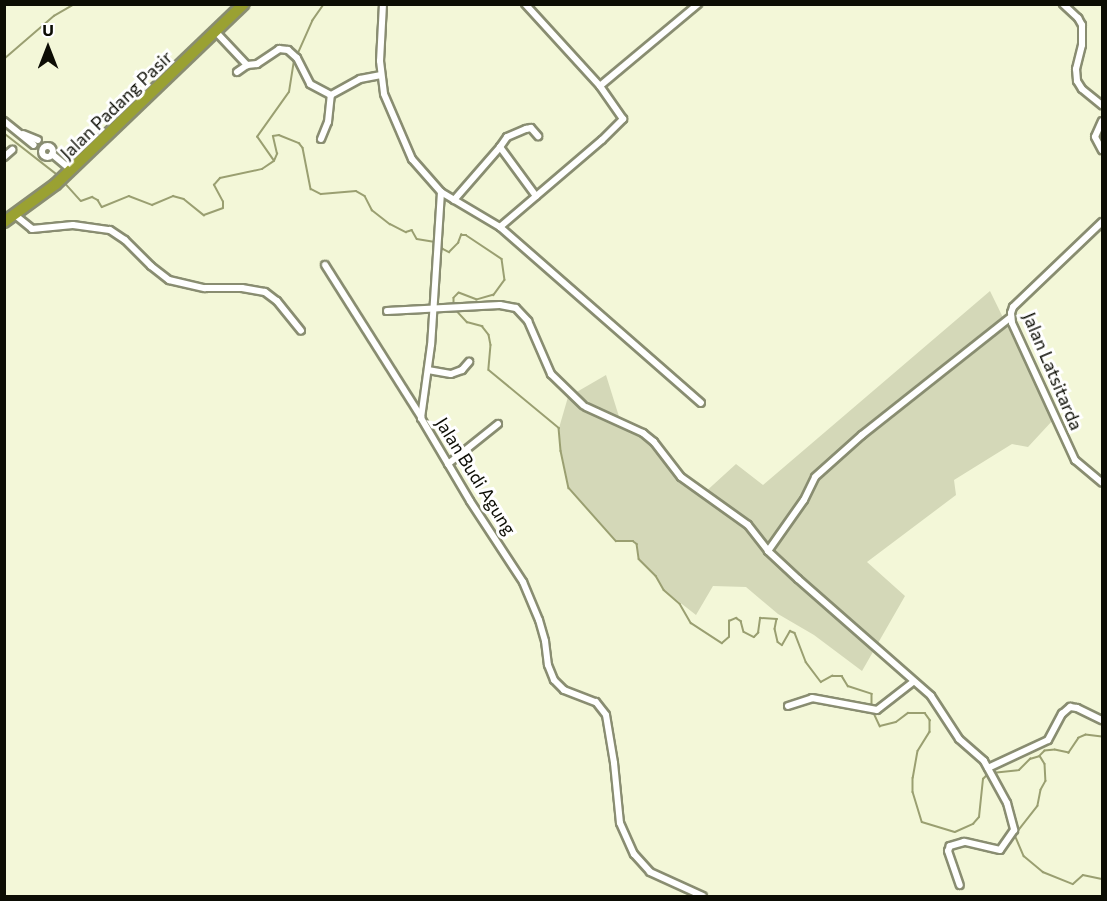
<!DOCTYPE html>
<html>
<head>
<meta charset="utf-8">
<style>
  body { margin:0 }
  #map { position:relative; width:1107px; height:901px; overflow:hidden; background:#f3f7d8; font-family:Commissioner,sans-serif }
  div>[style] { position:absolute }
  .green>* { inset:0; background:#d4d8b8 }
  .stream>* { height:1.5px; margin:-0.75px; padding:0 0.75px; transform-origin:0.75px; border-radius:0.75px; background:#9a9f71 }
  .roads { filter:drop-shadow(2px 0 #898d71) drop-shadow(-2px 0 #898d71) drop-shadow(0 2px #898d71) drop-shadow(0 -2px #898d71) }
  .street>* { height:6px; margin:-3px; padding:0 3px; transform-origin:3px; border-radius:3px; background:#fff }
  .street>.ring { margin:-3px; padding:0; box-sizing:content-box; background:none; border:6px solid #fff; border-radius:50% }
  .highway>* { height:10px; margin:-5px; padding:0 5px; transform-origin:5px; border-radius:5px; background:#9aa132 }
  span { translate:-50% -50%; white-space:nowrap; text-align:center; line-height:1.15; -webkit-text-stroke:6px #fff; paint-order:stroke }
  .street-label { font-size:18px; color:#0c0d04 }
  .frame { position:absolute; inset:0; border:6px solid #0c0d04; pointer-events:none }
  .north { position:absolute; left:18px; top:18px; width:60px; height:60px; -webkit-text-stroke:4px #fff; paint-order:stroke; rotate:0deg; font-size:16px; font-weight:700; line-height:24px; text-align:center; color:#0c0d04 }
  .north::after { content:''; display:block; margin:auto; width:21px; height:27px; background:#0c0d04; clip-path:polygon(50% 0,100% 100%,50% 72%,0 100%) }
</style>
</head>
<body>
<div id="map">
  <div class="green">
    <i style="clip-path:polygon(990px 291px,1053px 420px,1028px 447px,1012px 444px,954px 480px,956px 495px,867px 562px,905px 596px,862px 671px,814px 635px,778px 614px,746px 587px,713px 586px,696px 615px,664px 590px,656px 576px,639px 559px,637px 544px,633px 541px,616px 541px,569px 488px,561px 451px,559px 428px,568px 397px,606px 375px,621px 423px,652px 436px,668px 467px,702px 495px,736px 464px,763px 485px)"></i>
  </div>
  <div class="stream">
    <i style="left:298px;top:53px;width:35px;rotate:-66deg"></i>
    <i style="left:312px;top:21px;width:21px;rotate:-55deg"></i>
    <i style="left:4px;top:59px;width:66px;rotate:-40.7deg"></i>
    <i style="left:54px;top:16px;width:24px;rotate:-30deg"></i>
    <i style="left:4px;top:133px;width:70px;rotate:38deg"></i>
    <i style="left:274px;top:161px;width:29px;rotate:-125deg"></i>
    <i style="left:257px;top:137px;width:55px;rotate:-54.6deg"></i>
    <i style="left:289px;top:92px;width:32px;rotate:-81deg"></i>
    <i style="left:64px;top:182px;width:25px;rotate:48deg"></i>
    <i style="left:81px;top:201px;width:12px;rotate:-20deg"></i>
    <i style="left:92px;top:197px;width:7px;rotate:27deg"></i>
    <i style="left:98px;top:200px;width:8px;rotate:60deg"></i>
    <i style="left:102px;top:207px;width:29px;rotate:-22deg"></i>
    <i style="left:129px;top:196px;width:25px;rotate:21deg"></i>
    <i style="left:152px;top:205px;width:23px;rotate:-23deg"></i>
    <i style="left:173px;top:196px;width:11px;rotate:15deg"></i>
    <i style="left:184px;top:199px;width:26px;rotate:39deg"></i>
    <i style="left:204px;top:215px;width:20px;rotate:-20deg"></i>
    <i style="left:223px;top:208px;width:6px;rotate:-90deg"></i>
    <i style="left:223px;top:202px;width:19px;rotate:-118deg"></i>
    <i style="left:214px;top:185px;width:9px;rotate:-49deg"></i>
    <i style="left:220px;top:178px;width:43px;rotate:-12.1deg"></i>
    <i style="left:262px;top:169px;width:14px;rotate:-34deg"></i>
    <i style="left:274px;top:161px;width:8px;rotate:-67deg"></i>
    <i style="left:277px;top:154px;width:18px;rotate:-103deg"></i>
    <i style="left:273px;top:136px;width:6px;rotate:-9deg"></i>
    <i style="left:279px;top:135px;width:22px;rotate:22deg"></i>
    <i style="left:299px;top:143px;width:6px;rotate:51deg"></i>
    <i style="left:303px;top:148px;width:42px;rotate:79deg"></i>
    <i style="left:311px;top:189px;width:11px;rotate:27deg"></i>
    <i style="left:321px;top:194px;width:35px;rotate:-5deg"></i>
    <i style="left:356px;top:191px;width:10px;rotate:29deg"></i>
    <i style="left:365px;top:196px;width:16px;rotate:63deg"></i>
    <i style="left:372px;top:210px;width:23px;rotate:38deg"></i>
    <i style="left:390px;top:224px;width:18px;rotate:27deg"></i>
    <i style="left:406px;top:232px;width:6px;rotate:-18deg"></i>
    <i style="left:412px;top:230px;width:10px;rotate:61deg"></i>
    <i style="left:417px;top:239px;width:18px;rotate:9deg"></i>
    <i style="left:439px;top:243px;width:7px;rotate:56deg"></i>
    <i style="left:443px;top:249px;width:7px;rotate:27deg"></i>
    <i style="left:449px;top:252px;width:13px;rotate:-45deg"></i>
    <i style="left:458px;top:243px;width:9px;rotate:-69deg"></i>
    <i style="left:461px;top:235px;width:5px"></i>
    <i style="left:466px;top:235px;width:43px;rotate:33.7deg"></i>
    <i style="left:502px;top:259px;width:21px;rotate:82deg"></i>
    <i style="left:505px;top:280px;width:19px;rotate:126deg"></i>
    <i style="left:494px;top:295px;width:18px;rotate:164deg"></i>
    <i style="left:477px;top:300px;width:19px;rotate:-159deg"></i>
    <i style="left:459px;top:293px;width:7px;rotate:135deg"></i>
    <i style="left:454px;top:298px;width:6px;rotate:90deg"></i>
    <i style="left:455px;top:309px;width:18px;rotate:47deg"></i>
    <i style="left:467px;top:322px;width:16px;rotate:15deg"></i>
    <i style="left:482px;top:326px;width:11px;rotate:52deg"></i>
    <i style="left:489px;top:335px;width:10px;rotate:79deg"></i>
    <i style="left:491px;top:345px;width:25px;rotate:95deg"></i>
    <i style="left:489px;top:370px;width:91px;rotate:39.6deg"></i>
    <i style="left:559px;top:428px;width:23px;rotate:85deg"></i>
    <i style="left:561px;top:451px;width:38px;rotate:78deg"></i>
    <i style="left:569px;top:488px;width:71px;rotate:48.4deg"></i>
    <i style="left:616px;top:541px;width:17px"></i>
    <i style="left:633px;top:541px;width:5px;rotate:37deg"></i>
    <i style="left:637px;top:544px;width:15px;rotate:82deg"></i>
    <i style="left:639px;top:559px;width:24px;rotate:45deg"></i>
    <i style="left:656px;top:576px;width:16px;rotate:60deg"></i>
    <i style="left:664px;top:590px;width:21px;rotate:41deg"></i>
    <i style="left:680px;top:604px;width:22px;rotate:60deg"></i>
    <i style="left:691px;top:623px;width:37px;rotate:33deg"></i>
    <i style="left:722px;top:643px;width:9px;rotate:-41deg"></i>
    <i style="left:729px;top:637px;width:16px;rotate:-90deg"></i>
    <i style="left:729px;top:621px;width:8px;rotate:-23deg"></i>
    <i style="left:736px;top:618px;width:6px;rotate:31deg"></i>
    <i style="left:741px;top:621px;width:11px;rotate:75deg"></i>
    <i style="left:744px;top:632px;width:11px;rotate:27deg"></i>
    <i style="left:754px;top:637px;width:6px;rotate:-45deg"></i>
    <i style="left:758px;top:633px;width:15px;rotate:-82deg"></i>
    <i style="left:760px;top:618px;width:17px;rotate:3deg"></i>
    <i style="left:777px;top:619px;width:10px;rotate:101deg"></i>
    <i style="left:775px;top:629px;width:13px;rotate:77deg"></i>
    <i style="left:778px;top:642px;width:5px;rotate:37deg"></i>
    <i style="left:782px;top:645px;width:16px;rotate:-60deg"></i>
    <i style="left:790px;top:631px;width:5px;rotate:22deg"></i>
    <i style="left:795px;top:633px;width:31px;rotate:69deg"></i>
    <i style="left:806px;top:662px;width:25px;rotate:53deg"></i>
    <i style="left:821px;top:682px;width:13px;rotate:-29deg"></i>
    <i style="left:832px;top:676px;width:10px"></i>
    <i style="left:842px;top:676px;width:12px;rotate:59deg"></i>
    <i style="left:848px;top:686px;width:25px;rotate:18deg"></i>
    <i style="left:872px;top:694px;width:12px;rotate:90deg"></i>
    <i style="left:873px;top:711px;width:17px;rotate:65deg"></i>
    <i style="left:880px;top:726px;width:16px;rotate:-14deg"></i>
    <i style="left:896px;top:722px;width:15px;rotate:-37deg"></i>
    <i style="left:908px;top:713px;width:17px"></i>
    <i style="left:925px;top:713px;width:9px;rotate:54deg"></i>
    <i style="left:930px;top:720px;width:12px;rotate:90deg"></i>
    <i style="left:930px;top:732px;width:22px;rotate:122deg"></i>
    <i style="left:918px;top:751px;width:27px;rotate:100deg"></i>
    <i style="left:913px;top:778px;width:14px;rotate:90deg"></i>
    <i style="left:913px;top:792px;width:31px;rotate:73deg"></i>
    <i style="left:922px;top:822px;width:34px;rotate:17deg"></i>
    <i style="left:955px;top:832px;width:20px;rotate:-24deg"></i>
    <i style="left:973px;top:824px;width:9px;rotate:-49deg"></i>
    <i style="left:979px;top:817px;width:38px;rotate:-84deg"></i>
    <i style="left:983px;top:779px;width:6px;rotate:-45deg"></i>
    <i style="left:1102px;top:737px;width:16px;rotate:-173deg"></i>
    <i style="left:1086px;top:735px;width:8px;rotate:157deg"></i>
    <i style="left:1079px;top:738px;width:18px;rotate:124deg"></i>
    <i style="left:1069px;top:753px;width:14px;rotate:-168deg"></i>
    <i style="left:1055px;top:750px;width:10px;rotate:174deg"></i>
    <i style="left:1045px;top:751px;width:7px;rotate:135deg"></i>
    <i style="left:1040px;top:756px;width:9px;rotate:58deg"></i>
    <i style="left:1045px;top:764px;width:17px;rotate:87deg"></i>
    <i style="left:1046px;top:781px;width:10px;rotate:119deg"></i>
    <i style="left:1041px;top:790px;width:16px;rotate:101deg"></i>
    <i style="left:1038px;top:806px;width:37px;rotate:128deg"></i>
    <i style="left:1015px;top:835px;width:23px;rotate:67deg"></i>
    <i style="left:1024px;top:856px;width:25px;rotate:40deg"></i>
    <i style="left:1043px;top:872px;width:32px;rotate:22deg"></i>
    <i style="left:1073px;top:884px;width:13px;rotate:-42deg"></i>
    <i style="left:1083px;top:875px;width:19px;rotate:12deg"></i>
    <i style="left:992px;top:773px;width:27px;rotate:-6deg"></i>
    <i style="left:1019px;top:770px;width:16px;rotate:-45deg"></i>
    <i style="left:1030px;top:759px;width:10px;rotate:-17deg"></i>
  </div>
  <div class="roads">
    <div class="street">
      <i style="left:383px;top:4px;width:57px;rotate:93deg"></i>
      <i style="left:380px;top:61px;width:33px;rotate:83deg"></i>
      <i style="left:384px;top:94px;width:71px;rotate:66.7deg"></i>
      <i style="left:412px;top:159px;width:44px;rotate:48.7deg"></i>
      <i style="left:441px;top:192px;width:153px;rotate:93.7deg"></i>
      <i style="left:431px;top:345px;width:74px;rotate:97.8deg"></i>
      <i style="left:421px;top:418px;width:96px;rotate:59.4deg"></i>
      <i style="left:470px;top:501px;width:97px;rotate:56.8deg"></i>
      <i style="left:523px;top:582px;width:41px;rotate:67.2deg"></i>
      <i style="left:539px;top:620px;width:22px;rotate:74deg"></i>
      <i style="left:545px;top:641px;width:24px;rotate:83deg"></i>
      <i style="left:548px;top:665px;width:16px;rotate:68deg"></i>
      <i style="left:554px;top:680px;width:14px;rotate:45deg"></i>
      <i style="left:564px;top:690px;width:34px;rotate:21deg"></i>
      <i style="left:596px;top:702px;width:16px;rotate:52deg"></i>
      <i style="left:606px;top:715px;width:49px;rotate:80.5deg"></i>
      <i style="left:614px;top:763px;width:60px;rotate:84.3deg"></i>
      <i style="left:620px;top:823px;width:34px;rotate:66deg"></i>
      <i style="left:634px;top:854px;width:24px;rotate:48deg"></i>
      <i style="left:650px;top:872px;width:58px;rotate:24.4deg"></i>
      <i style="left:1063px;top:4px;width:21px;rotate:43deg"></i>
      <i style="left:1078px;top:18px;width:8px;rotate:60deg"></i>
      <i style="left:1082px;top:25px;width:20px;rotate:90deg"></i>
      <i style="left:1082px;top:45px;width:25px;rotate:104deg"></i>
      <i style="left:1076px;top:69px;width:12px;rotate:85deg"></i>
      <i style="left:1077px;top:81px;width:9px;rotate:58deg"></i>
      <i style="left:1082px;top:89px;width:26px;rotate:39deg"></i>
      <i style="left:215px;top:31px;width:47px;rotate:46.7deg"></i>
      <i style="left:247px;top:65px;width:10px;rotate:-6deg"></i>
      <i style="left:257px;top:64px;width:27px;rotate:-34deg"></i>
      <i style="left:279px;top:49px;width:9px;rotate:6deg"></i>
      <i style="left:288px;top:50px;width:12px;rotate:42deg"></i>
      <i style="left:297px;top:58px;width:29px;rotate:63deg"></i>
      <i style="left:310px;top:84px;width:24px;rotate:28deg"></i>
      <i style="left:237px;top:72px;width:12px;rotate:-35deg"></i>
      <i style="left:600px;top:86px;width:128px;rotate:-39.9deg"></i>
      <i style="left:4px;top:121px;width:38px;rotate:39deg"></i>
      <i style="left:1102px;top:121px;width:17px;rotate:114deg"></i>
      <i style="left:1095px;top:137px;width:15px;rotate:62deg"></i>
      <i style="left:23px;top:134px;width:16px;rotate:22deg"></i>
      <i style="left:321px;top:139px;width:18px;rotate:-68deg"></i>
      <i style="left:328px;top:122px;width:27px;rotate:-84deg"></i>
      <i style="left:331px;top:95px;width:33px;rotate:-29deg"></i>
      <i style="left:360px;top:79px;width:20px;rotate:-11deg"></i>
      <i class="ring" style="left:41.5px;top:145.5px;width:5px;height:5px"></i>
      <i style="left:500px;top:147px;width:12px;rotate:-55deg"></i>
      <i style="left:507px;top:137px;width:21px;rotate:-23deg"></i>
      <i style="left:526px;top:129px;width:5px;rotate:-11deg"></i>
      <i style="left:531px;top:128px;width:11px;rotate:49deg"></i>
      <i style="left:52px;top:154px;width:25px;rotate:40deg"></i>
      <i style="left:4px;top:157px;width:11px;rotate:-41deg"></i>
      <i style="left:441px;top:192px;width:69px;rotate:30.7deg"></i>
      <i style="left:500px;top:227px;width:267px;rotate:41.2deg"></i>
      <i style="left:454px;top:200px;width:70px;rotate:-49deg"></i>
      <i style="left:500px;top:147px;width:61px;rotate:53.7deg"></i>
      <i style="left:15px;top:215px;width:22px;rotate:39deg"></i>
      <i style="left:32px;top:229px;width:41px;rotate:-5.6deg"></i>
      <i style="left:73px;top:225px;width:37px;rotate:8deg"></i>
      <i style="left:110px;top:230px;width:18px;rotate:34deg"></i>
      <i style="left:125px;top:240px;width:37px;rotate:45deg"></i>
      <i style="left:151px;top:266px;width:23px;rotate:38deg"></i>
      <i style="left:169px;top:280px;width:37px;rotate:13deg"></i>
      <i style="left:205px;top:288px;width:37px"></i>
      <i style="left:242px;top:288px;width:23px;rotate:10deg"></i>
      <i style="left:265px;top:292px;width:15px;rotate:37deg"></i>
      <i style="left:277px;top:301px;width:38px;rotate:51deg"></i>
      <i style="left:1102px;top:222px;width:123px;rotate:136.3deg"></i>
      <i style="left:1013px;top:307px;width:6px;rotate:108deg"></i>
      <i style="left:1011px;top:313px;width:10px;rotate:84deg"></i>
      <i style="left:1012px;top:323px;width:151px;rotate:65.3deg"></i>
      <i style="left:1075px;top:460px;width:35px;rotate:40deg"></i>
      <i style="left:500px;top:227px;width:134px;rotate:-40.5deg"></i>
      <i style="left:602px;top:140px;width:30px;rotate:-45deg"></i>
      <i style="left:623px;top:119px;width:40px;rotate:-124.9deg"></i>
      <i style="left:600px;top:86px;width:111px;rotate:-132.4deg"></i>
      <i style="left:325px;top:265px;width:180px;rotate:57.7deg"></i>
      <i style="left:387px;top:311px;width:113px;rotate:-3deg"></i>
      <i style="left:500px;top:305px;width:16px;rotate:11deg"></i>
      <i style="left:516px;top:308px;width:18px;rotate:47deg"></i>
      <i style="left:528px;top:321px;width:58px;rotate:66.5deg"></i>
      <i style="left:551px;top:374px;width:45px;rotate:44.1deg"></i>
      <i style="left:428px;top:370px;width:23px;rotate:10deg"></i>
      <i style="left:451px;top:374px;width:12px;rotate:-20deg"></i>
      <i style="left:462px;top:370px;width:11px;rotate:-49deg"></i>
      <i style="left:586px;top:407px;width:63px;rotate:24.5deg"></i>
      <i style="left:643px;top:433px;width:14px;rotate:39deg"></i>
      <i style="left:654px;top:442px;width:44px;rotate:52.4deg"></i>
      <i style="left:681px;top:477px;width:82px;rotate:35.6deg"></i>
      <i style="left:748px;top:525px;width:33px;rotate:52deg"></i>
      <i style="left:768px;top:551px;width:41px;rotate:43deg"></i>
      <i style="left:798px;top:579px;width:177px;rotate:41.3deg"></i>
      <i style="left:931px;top:696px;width:51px;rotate:56.9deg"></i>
      <i style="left:959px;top:739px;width:33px;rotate:41deg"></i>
      <i style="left:984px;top:761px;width:48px;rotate:61.3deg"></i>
      <i style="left:1007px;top:803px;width:28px;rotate:75deg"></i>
      <i style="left:1014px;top:830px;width:24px;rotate:125deg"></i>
      <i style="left:1000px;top:850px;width:37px;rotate:-167deg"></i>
      <i style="left:964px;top:842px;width:15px;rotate:164deg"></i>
      <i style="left:950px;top:846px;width:5px;rotate:112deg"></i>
      <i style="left:948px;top:851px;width:36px;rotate:71deg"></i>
      <i style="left:448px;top:464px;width:64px;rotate:-38.7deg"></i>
      <i style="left:768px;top:551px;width:62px;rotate:-54.8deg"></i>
      <i style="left:804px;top:500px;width:25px;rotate:-64deg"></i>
      <i style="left:815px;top:477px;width:63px;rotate:-41.8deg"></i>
      <i style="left:862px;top:435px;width:190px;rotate:-38.4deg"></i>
      <i style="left:788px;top:706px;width:25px;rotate:-18deg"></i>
      <i style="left:812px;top:698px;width:66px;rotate:10.5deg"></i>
      <i style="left:877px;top:710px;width:46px;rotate:-37.9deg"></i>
      <i style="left:988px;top:768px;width:66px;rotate:-25deg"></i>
      <i style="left:1048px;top:740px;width:30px;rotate:-62deg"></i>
      <i style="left:1062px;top:714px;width:11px;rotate:-41deg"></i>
      <i style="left:1070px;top:707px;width:7px;rotate:8deg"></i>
      <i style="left:1077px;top:708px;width:28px;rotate:26deg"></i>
    </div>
    <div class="highway">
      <i style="left:4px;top:222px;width:64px;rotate:-36.2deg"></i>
      <i style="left:56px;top:184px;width:260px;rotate:-43.8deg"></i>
    </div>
  </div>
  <div class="street-label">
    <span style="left:116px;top:105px;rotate:-44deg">Jalan Padang Pasir</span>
    <span style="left:1053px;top:371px;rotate:67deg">Jalan Latsitarda</span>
    <span style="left:476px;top:476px;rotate:58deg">Jalan Budi Agung</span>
  </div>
  <div class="frame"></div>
  <div class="north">U</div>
</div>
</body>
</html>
